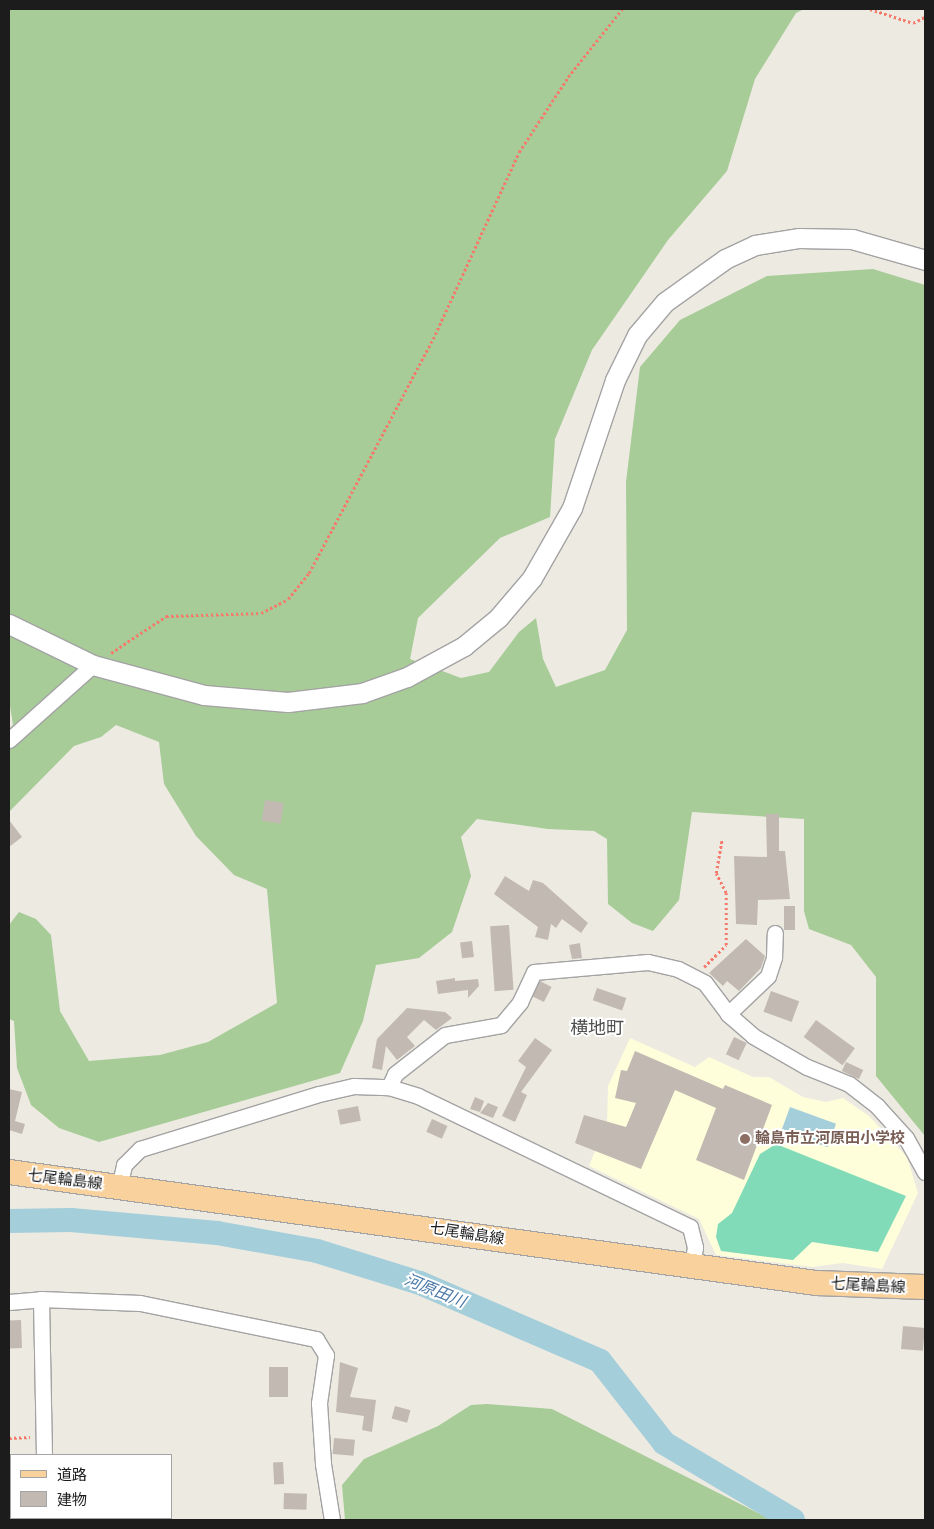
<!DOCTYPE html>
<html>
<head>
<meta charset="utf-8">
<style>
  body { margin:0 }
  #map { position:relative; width:934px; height:1529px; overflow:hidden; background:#edeae2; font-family:"Varela Round","Noto Sans JP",sans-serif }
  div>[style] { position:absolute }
  .education>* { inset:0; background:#fefedb }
  .forest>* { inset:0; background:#a7cc98 }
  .pitch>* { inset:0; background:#82dbb8 }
  .water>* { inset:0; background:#a4ceda; transform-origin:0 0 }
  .river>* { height:24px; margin:-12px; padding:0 12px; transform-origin:12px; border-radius:12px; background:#a4ceda }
  .building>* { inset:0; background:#c2b9b2; transform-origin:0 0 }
  .path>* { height:2.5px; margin-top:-1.25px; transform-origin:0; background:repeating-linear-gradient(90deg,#f57a6c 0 2.5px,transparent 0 5px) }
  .roads { filter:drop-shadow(1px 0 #a3a3a3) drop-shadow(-1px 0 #a3a3a3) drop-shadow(0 1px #a3a3a3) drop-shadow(0 -1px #a3a3a3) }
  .minor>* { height:15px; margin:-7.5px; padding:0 7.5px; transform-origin:7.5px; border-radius:7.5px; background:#fff }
  .tertiary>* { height:19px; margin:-9.5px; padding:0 9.5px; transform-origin:9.5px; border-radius:9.5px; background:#fff }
  .primary>* { height:24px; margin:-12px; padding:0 12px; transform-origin:12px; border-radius:12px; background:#f9d19c }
  .dots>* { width:14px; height:14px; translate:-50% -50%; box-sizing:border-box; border:2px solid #fff; border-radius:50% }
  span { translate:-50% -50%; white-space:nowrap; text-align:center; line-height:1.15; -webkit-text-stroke:4px #fff; paint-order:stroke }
  .education-label { font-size:15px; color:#785e54; font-weight:700 }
  .left { translate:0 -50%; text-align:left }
  .street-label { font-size:15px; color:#1c1c1c }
  .water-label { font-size:16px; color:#4c7aa8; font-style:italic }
  .quarter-label { font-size:18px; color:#4f4f4f }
  .frame { position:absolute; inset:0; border:10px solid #1c1c1c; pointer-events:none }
  .legend { position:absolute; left:10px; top:1454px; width:162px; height:65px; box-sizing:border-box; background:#fff; border:1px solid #a4a4a4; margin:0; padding:6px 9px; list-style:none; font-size:15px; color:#1c1c1c }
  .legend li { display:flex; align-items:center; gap:10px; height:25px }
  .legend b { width:25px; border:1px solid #a4a4a4 }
</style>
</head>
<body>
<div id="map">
  <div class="education">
    <i style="clip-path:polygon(630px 1038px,695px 1067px,709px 1057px,753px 1077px,769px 1077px,803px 1097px,826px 1102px,843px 1098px,869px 1116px,907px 1157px,918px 1193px,882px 1269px,843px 1263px,812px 1267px,716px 1255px,699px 1219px,589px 1166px,607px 1121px,608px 1086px)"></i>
  </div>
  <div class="forest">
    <i style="clip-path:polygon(9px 9px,804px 9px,796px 13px,755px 79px,727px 171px,668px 240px,592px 350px,555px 439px,550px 517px,500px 538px,418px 618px,410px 659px,461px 678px,489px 672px,519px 632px,536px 618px,543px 659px,556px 687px,605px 670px,627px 630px,626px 482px,640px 367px,680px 320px,767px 276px,873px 269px,925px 285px,925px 1136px,876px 1076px,876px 977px,851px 945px,809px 929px,804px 911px,804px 819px,692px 812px,679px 900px,653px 931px,632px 923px,608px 904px,607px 839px,594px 831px,548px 829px,477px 819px,461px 837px,471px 876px,452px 932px,419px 958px,376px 965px,363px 1021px,340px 1073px,99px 1142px,59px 1128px,31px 1105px,17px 1068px,14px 1021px,9px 1019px,9px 925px,19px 912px,36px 919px,51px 935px,60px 1011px,89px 1061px,160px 1055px,208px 1042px,277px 1003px,267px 889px,234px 875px,196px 836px,164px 784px,159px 742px,116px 725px,101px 737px,74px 746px,9px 812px,9px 729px,13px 725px,9px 700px)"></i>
    <i style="clip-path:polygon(487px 1404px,552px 1409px,772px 1520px,345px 1520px,342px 1485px,364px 1459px,438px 1426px,471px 1405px)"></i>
  </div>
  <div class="pitch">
    <i style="clip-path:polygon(776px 1144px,906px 1196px,878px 1252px,812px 1242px,793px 1260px,721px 1251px,716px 1237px,718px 1224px,732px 1213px,760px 1154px)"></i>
  </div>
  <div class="water">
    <i style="left:790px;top:1107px;width:49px;height:25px;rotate:20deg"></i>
  </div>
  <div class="river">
    <i style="left:9px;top:1221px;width:62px;rotate:-0.9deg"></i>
    <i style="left:71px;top:1220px;width:147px;rotate:5.1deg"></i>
    <i style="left:217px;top:1233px;width:102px;rotate:10.2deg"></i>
    <i style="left:317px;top:1251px;width:108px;rotate:17.3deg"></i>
    <i style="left:420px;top:1283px;width:196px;rotate:23.4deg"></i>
    <i style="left:600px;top:1361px;width:104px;rotate:52deg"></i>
    <i style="left:664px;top:1443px;width:150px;rotate:30.8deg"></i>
  </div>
  <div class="building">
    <i style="left:265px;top:800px;width:19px;height:21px;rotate:9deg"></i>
    <i style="clip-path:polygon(766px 814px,779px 814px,779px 851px,785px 851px,790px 899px,758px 900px,757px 925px,736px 924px,734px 856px,767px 857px)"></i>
    <i style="clip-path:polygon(9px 820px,22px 837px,9px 847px)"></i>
    <i style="clip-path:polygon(505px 876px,529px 891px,533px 880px,543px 883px,588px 923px,581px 933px,562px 919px,556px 928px,551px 924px,548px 940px,535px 937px,538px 927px,494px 894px)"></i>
    <i style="left:795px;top:906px;width:24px;height:11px;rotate:90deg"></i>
    <i style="left:509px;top:925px;width:65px;height:19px;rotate:86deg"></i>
    <i style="clip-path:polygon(746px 939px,765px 956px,761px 968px,739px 991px,727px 981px,723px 986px,709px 973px)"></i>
    <i style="left:472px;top:941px;width:16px;height:12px;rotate:83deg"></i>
    <i style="clip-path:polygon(580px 943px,582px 958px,572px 959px,569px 945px)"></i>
    <i style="clip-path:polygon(455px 978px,455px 981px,478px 979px,479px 986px,468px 998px,468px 990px,438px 994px,436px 981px)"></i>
    <i style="left:540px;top:981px;width:13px;height:17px;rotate:27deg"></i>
    <i style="left:597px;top:988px;width:31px;height:13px;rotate:19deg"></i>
    <i style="left:771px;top:991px;width:30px;height:22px;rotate:20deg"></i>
    <i style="clip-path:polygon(407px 1008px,445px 1012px,452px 1018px,436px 1030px,424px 1020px,407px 1037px,415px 1046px,397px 1060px,386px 1046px,382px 1070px,372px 1068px,377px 1039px)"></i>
    <i style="left:816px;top:1020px;width:48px;height:21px;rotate:36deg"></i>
    <i style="left:734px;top:1037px;width:14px;height:19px;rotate:25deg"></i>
    <i style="clip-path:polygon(535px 1038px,552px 1050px,521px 1092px,527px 1095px,515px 1122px,502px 1116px,526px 1067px,518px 1061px)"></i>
    <i style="clip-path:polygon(635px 1051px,723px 1089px,725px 1085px,772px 1105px,744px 1180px,696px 1160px,716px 1108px,675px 1090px,641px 1169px,575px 1143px,584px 1115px,626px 1127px,636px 1103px,615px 1098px,621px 1070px,627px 1071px)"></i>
    <i style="left:846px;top:1062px;width:19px;height:10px;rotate:25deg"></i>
    <i style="clip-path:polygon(9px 1089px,22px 1092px,15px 1121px,25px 1124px,22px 1134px,9px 1130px)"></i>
    <i style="clip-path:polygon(475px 1097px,484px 1101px,480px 1112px,470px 1109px)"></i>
    <i style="clip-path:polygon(488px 1103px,498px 1107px,493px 1118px,480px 1113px)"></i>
    <i style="left:358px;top:1106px;width:15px;height:21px;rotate:79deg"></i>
    <i style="left:432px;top:1119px;width:17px;height:14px;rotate:24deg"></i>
    <i style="left:21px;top:1320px;width:28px;height:12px;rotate:88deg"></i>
    <i style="left:903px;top:1326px;width:22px;height:23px;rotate:5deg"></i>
    <i style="clip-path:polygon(340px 1362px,358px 1368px,350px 1397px,376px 1400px,372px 1432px,362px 1430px,364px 1416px,336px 1412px)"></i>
    <i style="left:269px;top:1367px;width:19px;height:30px"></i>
    <i style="left:395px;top:1406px;width:16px;height:13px;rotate:15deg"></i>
    <i style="left:334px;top:1438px;width:21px;height:16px;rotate:5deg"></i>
    <i style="left:283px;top:1462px;width:22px;height:10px;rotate:87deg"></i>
    <i style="left:284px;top:1493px;width:23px;height:16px;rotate:2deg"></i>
  </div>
  <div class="path">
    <i style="left:870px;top:9px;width:45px;rotate:18deg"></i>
    <i style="left:913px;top:23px;width:13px;rotate:-27deg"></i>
    <i style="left:111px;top:653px;width:66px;rotate:-33.9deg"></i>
    <i style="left:166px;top:616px;width:95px;rotate:-1.8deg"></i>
    <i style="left:261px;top:613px;width:30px;rotate:-27deg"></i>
    <i style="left:288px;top:599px;width:33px;rotate:-51deg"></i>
    <i style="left:309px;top:573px;width:265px;rotate:-62.1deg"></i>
    <i style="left:433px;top:339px;width:206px;rotate:-65.3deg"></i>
    <i style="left:519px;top:152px;width:90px;rotate:-56.8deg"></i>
    <i style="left:568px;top:77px;width:87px;rotate:-51.5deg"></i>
    <i style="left:704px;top:967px;width:31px;rotate:-45deg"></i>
    <i style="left:726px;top:945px;width:52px;rotate:-90deg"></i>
    <i style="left:726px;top:893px;width:22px;rotate:-117deg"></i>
    <i style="left:716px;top:873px;width:34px;rotate:-80deg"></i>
    <i style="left:9px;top:1438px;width:21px;rotate:-3deg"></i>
  </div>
  <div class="roads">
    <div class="minor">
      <i style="left:9px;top:740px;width:113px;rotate:-41.8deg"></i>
      <i style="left:728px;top:1014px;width:55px;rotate:-43.5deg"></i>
      <i style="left:768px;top:976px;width:20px;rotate:-72deg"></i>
      <i style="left:774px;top:957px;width:24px;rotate:-88deg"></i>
      <i style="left:389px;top:1087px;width:14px;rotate:-65deg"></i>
      <i style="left:395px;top:1074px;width:63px;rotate:-38deg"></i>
      <i style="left:445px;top:1035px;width:57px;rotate:-10.1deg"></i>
      <i style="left:501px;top:1025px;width:30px;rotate:-50deg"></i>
      <i style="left:520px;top:1002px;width:33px;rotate:-65deg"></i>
      <i style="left:534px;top:972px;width:114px;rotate:-5deg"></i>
      <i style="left:648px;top:962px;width:31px;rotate:13deg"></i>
      <i style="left:678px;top:969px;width:30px;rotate:27deg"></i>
      <i style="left:705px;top:983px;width:39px;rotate:53deg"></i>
      <i style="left:728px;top:1014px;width:33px;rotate:41deg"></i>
      <i style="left:753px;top:1036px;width:62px;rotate:29.9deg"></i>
      <i style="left:807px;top:1067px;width:45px;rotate:22deg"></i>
      <i style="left:849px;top:1084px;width:36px;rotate:38deg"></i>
      <i style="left:877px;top:1106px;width:43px;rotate:47.8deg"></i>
      <i style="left:906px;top:1138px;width:39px;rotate:61deg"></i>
      <i style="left:119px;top:1187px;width:23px;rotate:-77deg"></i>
      <i style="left:124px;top:1165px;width:23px;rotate:-45deg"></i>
      <i style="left:140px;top:1149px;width:187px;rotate:-17.1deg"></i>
      <i style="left:319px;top:1094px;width:36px;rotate:-13deg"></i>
      <i style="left:354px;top:1086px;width:35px;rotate:2deg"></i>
      <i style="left:389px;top:1087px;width:30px;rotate:17deg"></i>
      <i style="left:418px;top:1096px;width:302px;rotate:25.7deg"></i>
      <i style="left:690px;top:1227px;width:21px;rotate:76deg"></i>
      <i style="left:695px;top:1247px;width:19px;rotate:99deg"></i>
      <i style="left:41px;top:1299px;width:156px;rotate:88.9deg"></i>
      <i style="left:9px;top:1302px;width:32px;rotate:-5deg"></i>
      <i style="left:41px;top:1299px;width:99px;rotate:2.3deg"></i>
      <i style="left:140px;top:1303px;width:180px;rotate:11.6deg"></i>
      <i style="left:316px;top:1339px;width:19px;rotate:58deg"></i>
      <i style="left:326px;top:1355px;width:49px;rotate:98.3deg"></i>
      <i style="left:319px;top:1403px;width:61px;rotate:86.2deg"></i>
      <i style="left:323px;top:1464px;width:57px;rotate:80.9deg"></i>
      <i style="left:44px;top:1518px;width:2px;rotate:90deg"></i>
    </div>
    <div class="tertiary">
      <i style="left:9px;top:624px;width:93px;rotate:26deg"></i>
      <i style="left:93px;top:665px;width:115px;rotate:15.1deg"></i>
      <i style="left:204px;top:695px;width:84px;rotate:4.8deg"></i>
      <i style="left:288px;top:702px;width:75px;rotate:-6.9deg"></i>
      <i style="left:362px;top:693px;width:48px;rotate:-19.6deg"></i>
      <i style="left:407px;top:677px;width:65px;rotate:-28.5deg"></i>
      <i style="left:464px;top:646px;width:44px;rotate:-39.5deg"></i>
      <i style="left:498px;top:618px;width:52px;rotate:-49.6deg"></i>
      <i style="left:532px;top:578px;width:81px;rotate:-60.3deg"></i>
      <i style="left:572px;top:508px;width:135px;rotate:-71.4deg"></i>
      <i style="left:615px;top:380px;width:50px;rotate:-63.9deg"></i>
      <i style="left:637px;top:335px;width:43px;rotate:-49.7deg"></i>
      <i style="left:665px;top:302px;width:74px;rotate:-35.6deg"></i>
      <i style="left:725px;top:259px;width:33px;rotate:-25deg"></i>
      <i style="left:755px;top:245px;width:45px;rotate:-9deg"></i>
      <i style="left:799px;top:238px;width:53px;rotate:1.1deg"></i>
      <i style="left:852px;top:239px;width:76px;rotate:16deg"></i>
    </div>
    <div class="primary">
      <i style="left:9px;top:1172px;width:815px;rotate:7.83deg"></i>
      <i style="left:816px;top:1283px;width:109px;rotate:2.1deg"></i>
    </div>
  </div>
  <div class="dots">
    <i style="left:745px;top:1139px;background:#8d6e63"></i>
  </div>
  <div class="education-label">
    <span class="left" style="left:755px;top:1139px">輪島市立河原田小学校</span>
  </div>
  <div class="street-label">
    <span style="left:65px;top:1180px;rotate:7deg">七尾輪島線</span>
    <span style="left:467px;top:1234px;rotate:9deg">七尾輪島線</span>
    <span style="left:868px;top:1286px;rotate:3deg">七尾輪島線</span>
  </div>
  <div class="water-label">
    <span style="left:435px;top:1291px;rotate:22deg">河原田川</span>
  </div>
  <div class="quarter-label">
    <span style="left:597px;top:1028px">横地町</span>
  </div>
  <div class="frame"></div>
  <ul class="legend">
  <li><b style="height:6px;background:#f9d19c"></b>道路</li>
  <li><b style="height:14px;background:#c2b9b2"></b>建物</li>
  </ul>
</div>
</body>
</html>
